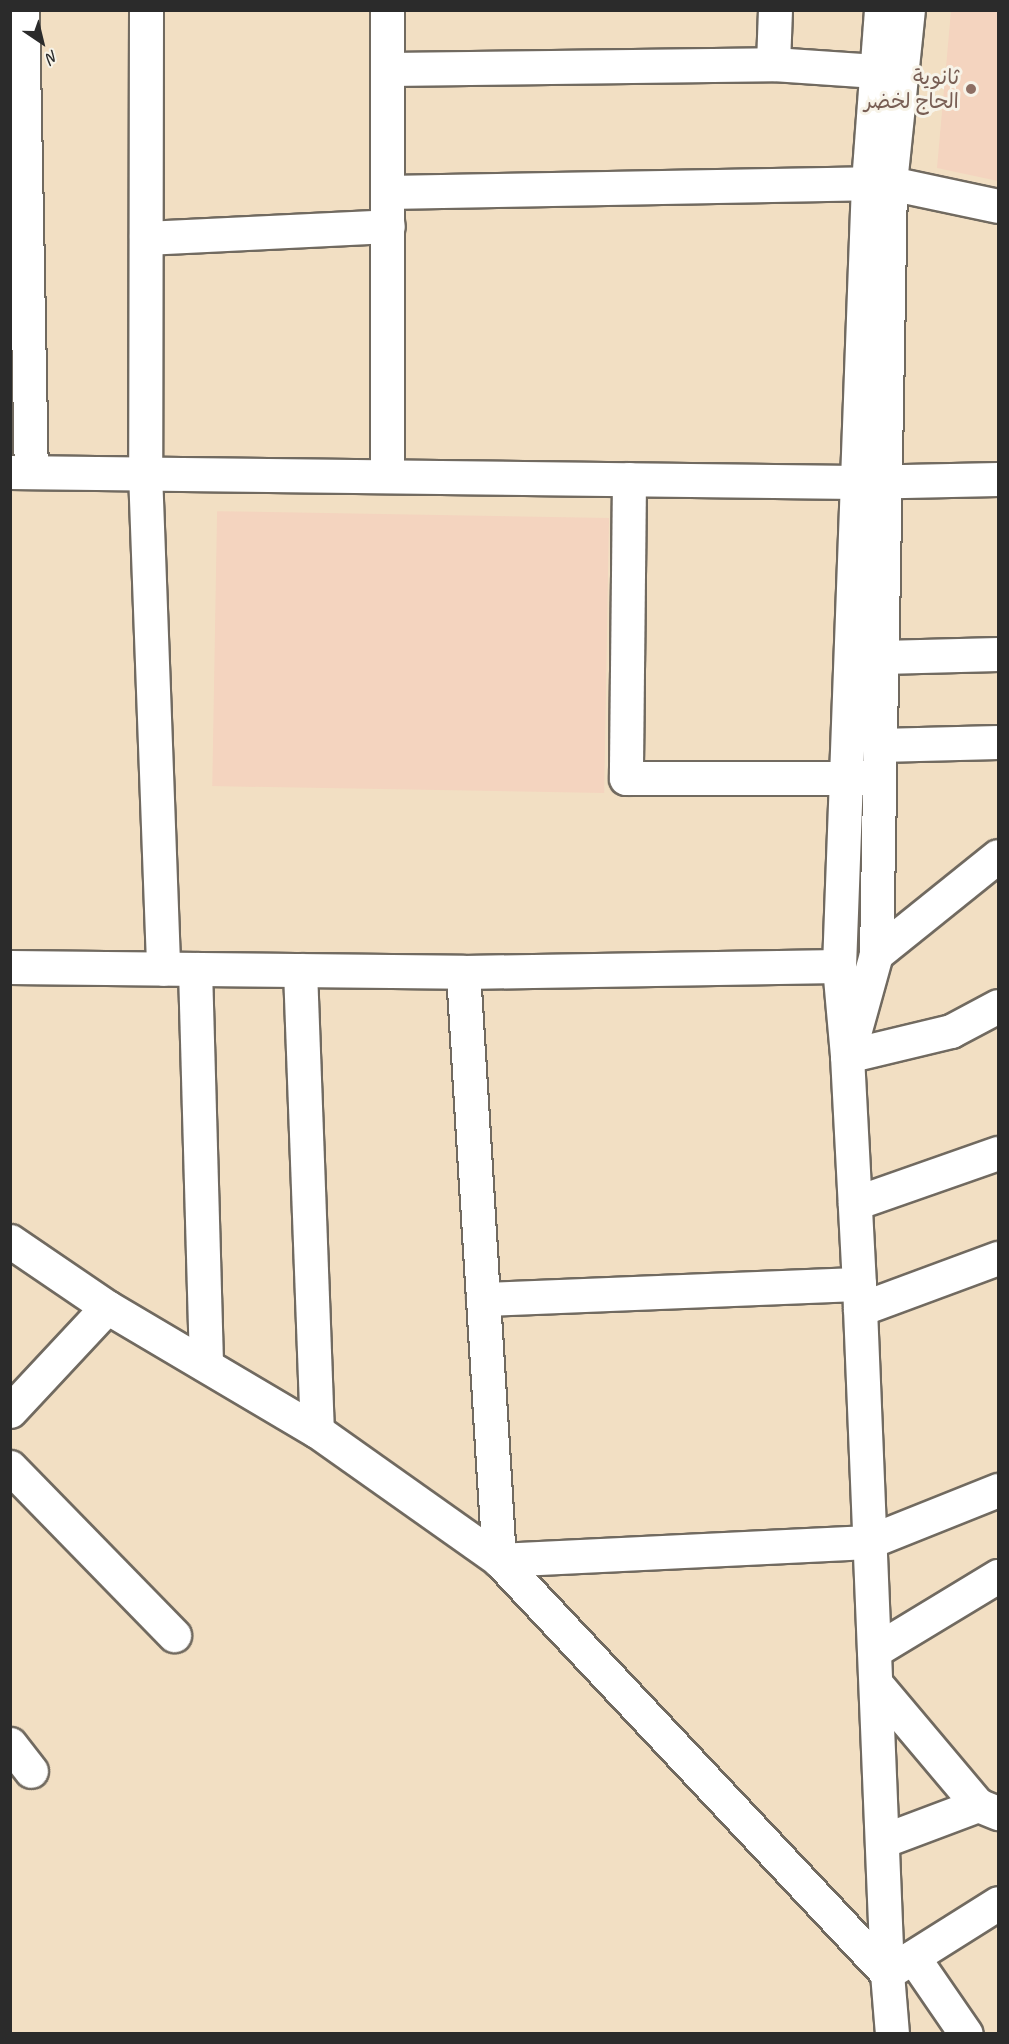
<!DOCTYPE html>
<html>
<head>
<meta charset="utf-8">
<style>
  body { margin:0 }
  #map { position:relative; width:1009px; height:2044px; overflow:hidden; background:#f2dfc3; font-family:Caveat,"Playpen Sans Arabic",sans-serif }
  div>[style] { position:absolute }
  .built>* { inset:0; background:#f4d4bf; transform-origin:0 0 }
  .roads { filter:drop-shadow(2px 0 #716a60) drop-shadow(-2px 0 #716a60) drop-shadow(0 2px #716a60) drop-shadow(0 -2px #716a60) }
  .minor>* { height:33px; margin:-16.5px; padding:0 16.5px; transform-origin:16.5px; border-radius:16.5px; background:#fff }
  .dots>* { width:16px; height:16px; translate:-50% -50%; box-sizing:border-box; border:3px solid #f7f3e8; border-radius:50% }
  span { translate:-50% -50%; white-space:nowrap; text-align:center; line-height:1.15; -webkit-text-stroke:6px #f7f3e8; paint-order:stroke }
  .education-label { font-size:21px; color:#785e54 }
  .right { translate:-100% -50%; text-align:right }
  .frame { position:absolute; inset:0; border:12px solid #2b2b2b; pointer-events:none }
  .north { position:absolute; left:12px; top:12px; width:60px; height:60px; -webkit-text-stroke:4px #f7f3e8; paint-order:stroke; rotate:145deg; font-size:16px; font-weight:700; line-height:24px; text-align:center; color:#2b2b2b }
  .north::after { content:''; display:block; margin:auto; width:21px; height:27px; background:#2b2b2b; clip-path:polygon(50% 0,100% 100%,50% 72%,0 100%) }
</style>
</head>
<body>
<div id="map">
  <div class="built">
    <i style="clip-path:polygon(951px 11px,998px 11px,998px 181px,937px 168px)"></i>
    <i style="left:609px;top:518px;width:275px;height:392px;rotate:91deg"></i>
  </div>
  <div class="roads">
    <div class="minor">
      <i style="left:22px;top:10px;width:462px;rotate:88.9deg"></i>
      <i style="left:146px;top:10px;width:462px;rotate:90.1deg"></i>
      <i style="left:145px;top:472px;width:497px;rotate:87.9deg"></i>
      <i style="left:387px;top:10px;width:466px;rotate:90deg"></i>
      <i style="left:881px;top:10px;width:173px;rotate:94.3deg"></i>
      <i style="left:868px;top:183px;width:784px;rotate:92.12deg"></i>
      <i style="left:839px;top:966px;width:90px;rotate:84.9deg"></i>
      <i style="left:847px;top:1056px;width:228px;rotate:87deg"></i>
      <i style="left:859px;top:1284px;width:690px;rotate:87.67deg"></i>
      <i style="left:887px;top:1973px;width:61px;rotate:85.3deg"></i>
      <i style="left:773px;top:64px;width:54px;rotate:-87.9deg"></i>
      <i style="left:389px;top:69px;width:384px;rotate:-0.7deg"></i>
      <i style="left:773px;top:64px;width:103px;rotate:3.9deg"></i>
      <i style="left:876px;top:71px;width:20px;rotate:-3deg"></i>
      <i style="left:387px;top:192px;width:503px;rotate:-1.03deg"></i>
      <i style="left:890px;top:183px;width:110px;rotate:12deg"></i>
      <i style="left:146px;top:238px;width:242px;rotate:-2.8deg"></i>
      <i style="left:10px;top:472px;width:847px;rotate:0.68deg"></i>
      <i style="left:857px;top:482px;width:141px;rotate:-1.2deg"></i>
      <i style="left:629px;top:479px;width:299px;rotate:90.6deg"></i>
      <i style="left:626px;top:778px;width:239px"></i>
      <i style="left:882px;top:657px;width:116px;rotate:-1.5deg"></i>
      <i style="left:879px;top:745px;width:119px;rotate:-1.4deg"></i>
      <i style="left:876px;top:954px;width:156px;rotate:-38.8deg"></i>
      <i style="left:10px;top:967px;width:453px;rotate:0.6deg"></i>
      <i style="left:463px;top:972px;width:376px;rotate:-0.9deg"></i>
      <i style="left:195px;top:969px;width:396px;rotate:88.4deg"></i>
      <i style="left:300px;top:970px;width:461px;rotate:87.9deg"></i>
      <i style="left:463px;top:972px;width:589px;rotate:86.5deg"></i>
      <i style="left:499px;top:1560px;width:369px;rotate:-2.8deg"></i>
      <i style="left:868px;top:1542px;width:140px;rotate:-21.8deg"></i>
      <i style="left:853px;top:1037px;width:86px;rotate:-74.5deg"></i>
      <i style="left:876px;top:954px;width:771px;rotate:-88.96deg"></i>
      <i style="left:890px;top:183px;width:174px;rotate:-84.1deg"></i>
      <i style="left:847px;top:1056px;width:107px;rotate:-13.5deg"></i>
      <i style="left:951px;top:1031px;width:53px;rotate:-28deg"></i>
      <i style="left:855px;top:1203px;width:151px;rotate:-19.3deg"></i>
      <i style="left:10px;top:1241px;width:117px;rotate:34.2deg"></i>
      <i style="left:107px;top:1307px;width:244px;rotate:30.6deg"></i>
      <i style="left:317px;top:1431px;width:223px;rotate:35.3deg"></i>
      <i style="left:499px;top:1560px;width:567px;rotate:46.79deg"></i>
      <i style="left:483px;top:1299px;width:376px;rotate:-2.3deg"></i>
      <i style="left:860px;top:1309px;width:147px;rotate:-20.3deg"></i>
      <i style="left:10px;top:1411px;width:142px;rotate:-47deg"></i>
      <i style="left:10px;top:1467px;width:235px;rotate:45.7deg"></i>
      <i style="left:874px;top:1651px;width:145px;rotate:-31.2deg"></i>
      <i style="left:876px;top:1684px;width:158px;rotate:49.9deg"></i>
      <i style="left:978px;top:1805px;width:22px;rotate:22deg"></i>
      <i style="left:10px;top:1744px;width:34px;rotate:52deg"></i>
      <i style="left:882px;top:1841px;width:103px;rotate:-20.6deg"></i>
      <i style="left:913px;top:1957px;width:93px;rotate:55.5deg"></i>
      <i style="left:887px;top:1973px;width:131px;rotate:-32.2deg"></i>
    </div>
  </div>
  <div class="dots">
    <i style="left:971px;top:89px;background:#8d6e63"></i>
  </div>
  <div class="education-label">
    <span class="right" style="left:959px;top:89px">ثانوية<br>الحاج لخضر</span>
  </div>
  <div class="frame"></div>
  <div class="north">N</div>
</div>
</body>
</html>
